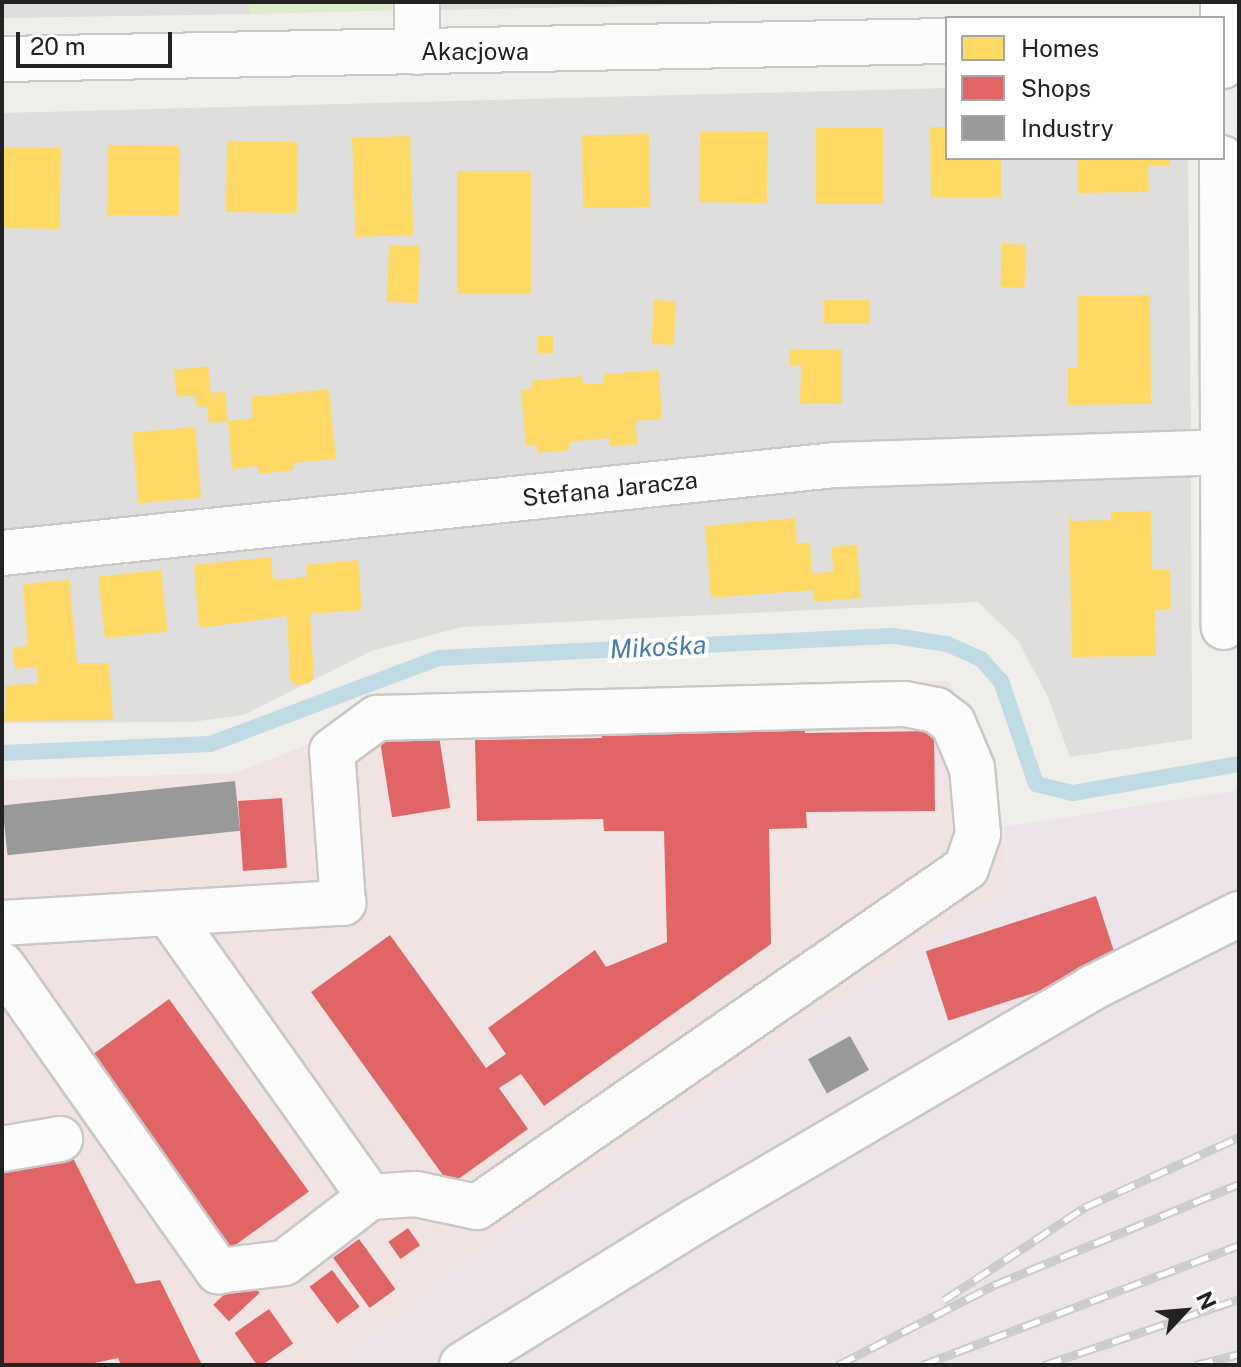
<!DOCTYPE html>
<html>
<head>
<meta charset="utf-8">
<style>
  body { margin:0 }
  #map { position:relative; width:1241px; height:1367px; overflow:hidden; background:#f0eeeb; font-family:"Public Sans",sans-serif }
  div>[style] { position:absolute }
  .residential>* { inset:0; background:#dfdedc }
  .commercial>* { inset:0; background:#f1e3e1 }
  .industrial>* { inset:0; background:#ede4e9 }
  .grass>* { inset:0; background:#ddeccb }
  .homes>* { inset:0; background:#ffd966; transform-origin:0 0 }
  .shops>* { inset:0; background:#e06666; transform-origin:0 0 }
  .industry>* { inset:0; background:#999; transform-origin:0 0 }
  .stream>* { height:16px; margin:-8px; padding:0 8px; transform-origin:8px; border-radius:8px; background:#bfdbe3 }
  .roads { filter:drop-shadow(2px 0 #c9c8c7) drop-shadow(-2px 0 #c9c8c7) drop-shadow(0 2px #c9c8c7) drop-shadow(0 -2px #c9c8c7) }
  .minor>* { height:44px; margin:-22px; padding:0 22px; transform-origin:22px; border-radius:22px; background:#fdfcfc }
  .rail>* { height:9px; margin-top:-4.5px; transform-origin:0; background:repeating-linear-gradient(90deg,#fff 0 18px,#ccc 0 36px); box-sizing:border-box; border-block:2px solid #ccc }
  span { translate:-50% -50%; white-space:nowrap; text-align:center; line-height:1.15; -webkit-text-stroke:8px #fff; paint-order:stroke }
  .street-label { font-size:24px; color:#222 }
  .water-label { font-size:26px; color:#4a7aab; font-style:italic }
  .frame { position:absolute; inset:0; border:4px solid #222; pointer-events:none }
  .legend { position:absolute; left:945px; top:16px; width:280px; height:144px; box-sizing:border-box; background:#fff; border:2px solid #a7a7a7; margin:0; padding:10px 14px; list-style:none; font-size:24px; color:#222 }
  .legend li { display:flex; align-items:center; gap:16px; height:40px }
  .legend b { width:40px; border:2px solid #a7a7a7 }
  .north { position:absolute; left:1145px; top:1271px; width:80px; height:80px; -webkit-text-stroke:6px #fff; paint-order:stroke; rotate:64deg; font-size:22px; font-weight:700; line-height:32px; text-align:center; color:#222 }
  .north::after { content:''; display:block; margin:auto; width:28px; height:36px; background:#222; clip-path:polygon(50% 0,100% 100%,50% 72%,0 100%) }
  .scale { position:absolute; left:16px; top:32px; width:156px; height:36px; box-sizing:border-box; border:4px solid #222; border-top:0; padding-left:10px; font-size:24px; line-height:28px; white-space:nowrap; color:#222; -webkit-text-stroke:6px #fff; paint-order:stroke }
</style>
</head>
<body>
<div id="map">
  <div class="residential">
    <i style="clip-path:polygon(2px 2px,249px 2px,250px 14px,2px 18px)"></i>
    <i style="clip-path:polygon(433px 2px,847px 2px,433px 10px)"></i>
    <i style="clip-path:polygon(947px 88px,947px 158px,1188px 158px,1191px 434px,2px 533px,2px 113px)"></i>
    <i style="clip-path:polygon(1191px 474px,1192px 739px,1070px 757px,1047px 695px,1018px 641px,978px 602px,462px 627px,371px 651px,243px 715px,192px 722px,2px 723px,2px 572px,849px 485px)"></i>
  </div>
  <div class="commercial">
    <i style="clip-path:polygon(948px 681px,995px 769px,1010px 886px,496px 1237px,338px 1365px,2px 1365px,2px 780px,235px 773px,307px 745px,367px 704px)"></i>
  </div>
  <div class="industrial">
    <i style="clip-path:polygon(1239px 790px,1239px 1365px,338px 1365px,496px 1237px,1010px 886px,1004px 827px)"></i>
  </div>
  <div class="grass">
    <i style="clip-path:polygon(249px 2px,406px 2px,406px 10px,250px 14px)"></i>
  </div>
  <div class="homes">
    <i style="clip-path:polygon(930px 127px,947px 127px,947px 158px,1001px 158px,1001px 197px,931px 197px)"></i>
    <i style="left:816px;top:128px;width:67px;height:76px"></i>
    <i style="left:700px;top:131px;width:68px;height:71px;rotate:1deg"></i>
    <i style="left:649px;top:134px;width:73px;height:67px;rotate:89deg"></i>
    <i style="left:410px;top:136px;width:99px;height:58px;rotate:88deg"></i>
    <i style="left:227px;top:141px;width:71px;height:71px;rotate:1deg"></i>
    <i style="left:108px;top:145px;width:72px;height:70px;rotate:1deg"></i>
    <i style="left:2px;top:147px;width:59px;height:81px;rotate:1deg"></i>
    <i style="clip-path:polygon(1077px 158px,1170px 158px,1170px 165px,1148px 166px,1149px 192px,1078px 193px)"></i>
    <i style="left:457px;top:171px;width:74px;height:123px"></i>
    <i style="left:1002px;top:244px;width:24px;height:43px;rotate:2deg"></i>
    <i style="left:389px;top:245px;width:31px;height:57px;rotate:2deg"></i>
    <i style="clip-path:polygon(1150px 295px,1151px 404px,1068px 405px,1068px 368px,1078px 368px,1078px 296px)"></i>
    <i style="left:654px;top:300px;width:22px;height:44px;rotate:3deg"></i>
    <i style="left:870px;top:300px;width:24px;height:46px;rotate:90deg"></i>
    <i style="left:538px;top:336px;width:15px;height:17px"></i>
    <i style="clip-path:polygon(790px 349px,842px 349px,842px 404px,800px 404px,801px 366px,790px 365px)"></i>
    <i style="clip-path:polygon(208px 366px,211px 393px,225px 392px,228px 421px,209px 423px,207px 406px,197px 407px,195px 395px,177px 397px,174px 370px)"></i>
    <i style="clip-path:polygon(659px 370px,662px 419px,635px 421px,638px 444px,610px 446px,609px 438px,569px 442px,570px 450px,538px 453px,537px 445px,526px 446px,521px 390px,532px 389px,531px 381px,582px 376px,583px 384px,604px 383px,604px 374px)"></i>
    <i style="clip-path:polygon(329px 389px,336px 459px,293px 463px,294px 470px,259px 474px,258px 466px,232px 469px,228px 421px,253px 418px,251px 397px)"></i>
    <i style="left:195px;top:427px;width:71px;height:63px;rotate:85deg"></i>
    <i style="clip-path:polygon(1151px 511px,1152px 570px,1170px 570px,1171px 609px,1155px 610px,1156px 656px,1072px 657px,1069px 513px,1072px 521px,1111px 520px,1111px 512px)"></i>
    <i style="clip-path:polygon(795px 518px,797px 544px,810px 542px,812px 573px,834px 572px,831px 547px,857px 545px,861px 598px,814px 602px,813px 590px,711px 598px,705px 526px)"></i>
    <i style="clip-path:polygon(271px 557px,273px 580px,307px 577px,306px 565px,358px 560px,362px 610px,310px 614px,314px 679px,307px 684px,295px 685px,290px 678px,287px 616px,199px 628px,194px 565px)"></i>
    <i style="left:161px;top:570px;width:62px;height:63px;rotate:84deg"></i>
    <i style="clip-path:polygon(69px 580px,77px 663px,109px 663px,113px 720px,4px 721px,6px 685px,38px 684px,38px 667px,15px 669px,13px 648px,28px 646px,23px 584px)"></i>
  </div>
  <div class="shops">
    <i style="clip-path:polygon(805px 721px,805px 733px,934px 731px,935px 811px,806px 812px,807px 828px,769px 829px,771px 944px,544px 1106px,521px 1074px,499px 1088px,528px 1129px,450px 1185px,311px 992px,390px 935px,486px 1068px,506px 1054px,488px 1028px,595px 950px,606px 967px,667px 942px,664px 831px,604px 831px,603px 819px,477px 821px,475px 740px,602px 738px,601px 723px)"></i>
    <i style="left:438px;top:730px;width:79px;height:59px;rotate:81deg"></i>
    <i style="left:282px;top:798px;width:70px;height:44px;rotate:86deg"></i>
    <i style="left:1096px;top:896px;width:73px;height:179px;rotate:72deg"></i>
    <i style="left:169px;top:999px;width:238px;height:96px;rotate:54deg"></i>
    <i style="clip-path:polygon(70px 1152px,136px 1284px,160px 1280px,202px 1365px,121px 1365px,118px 1358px,85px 1365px,2px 1365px,2px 1166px)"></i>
    <i style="left:408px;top:1228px;width:21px;height:24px;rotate:55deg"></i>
    <i style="left:359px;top:1239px;width:62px;height:32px;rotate:54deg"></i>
    <i style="left:332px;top:1270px;width:46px;height:28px;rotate:53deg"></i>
    <i style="left:244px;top:1276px;width:23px;height:42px;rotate:47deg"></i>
    <i style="left:269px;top:1309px;width:42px;height:42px;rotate:55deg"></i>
  </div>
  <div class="industry">
    <i style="left:235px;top:781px;width:50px;height:234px;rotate:84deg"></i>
    <i style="left:850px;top:1036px;width:39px;height:48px;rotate:61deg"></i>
  </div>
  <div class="stream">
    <i style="left:2px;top:753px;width:208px;rotate:-2.5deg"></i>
    <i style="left:210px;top:744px;width:245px;rotate:-20.6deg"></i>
    <i style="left:439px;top:658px;width:456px;rotate:-2.8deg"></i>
    <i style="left:894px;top:636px;width:54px;rotate:8.6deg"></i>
    <i style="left:947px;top:644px;width:37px;rotate:24deg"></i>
    <i style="left:981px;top:659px;width:30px;rotate:48deg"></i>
    <i style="left:1001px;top:681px;width:109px;rotate:71.2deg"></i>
    <i style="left:1036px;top:784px;width:38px;rotate:14deg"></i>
    <i style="left:1073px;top:793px;width:169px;rotate:-9.9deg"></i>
  </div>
  <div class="roads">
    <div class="minor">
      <i style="left:417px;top:2px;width:50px;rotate:90deg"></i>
      <i style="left:2px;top:59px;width:945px;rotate:-1.09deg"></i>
      <i style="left:1223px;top:66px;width:64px;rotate:-90deg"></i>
      <i style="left:1222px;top:158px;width:469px;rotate:89.8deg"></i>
      <i style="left:2px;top:553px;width:838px;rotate:-6.03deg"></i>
      <i style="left:835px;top:465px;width:386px;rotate:-1.9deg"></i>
      <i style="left:2px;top:923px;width:342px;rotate:-3.4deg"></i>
      <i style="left:343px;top:903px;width:152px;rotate:-94.1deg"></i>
      <i style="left:332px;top:751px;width:56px;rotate:-36.3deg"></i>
      <i style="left:377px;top:718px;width:528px;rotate:-1.52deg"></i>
      <i style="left:905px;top:704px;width:32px;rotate:11deg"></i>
      <i style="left:936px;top:710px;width:21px;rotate:37deg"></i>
      <i style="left:953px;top:723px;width:49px;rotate:67.1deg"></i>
      <i style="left:972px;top:768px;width:66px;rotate:84.8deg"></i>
      <i style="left:978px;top:834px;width:36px;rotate:109deg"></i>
      <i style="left:966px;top:868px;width:595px;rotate:145.27deg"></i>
      <i style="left:477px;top:1207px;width:62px;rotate:-168deg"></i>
      <i style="left:416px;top:1194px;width:46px;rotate:176.3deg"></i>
      <i style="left:2px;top:965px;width:375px;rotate:54.8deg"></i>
      <i style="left:218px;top:1271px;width:66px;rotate:-6.9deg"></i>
      <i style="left:284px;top:1263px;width:108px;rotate:-37.5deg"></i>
      <i style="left:370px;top:1197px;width:347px;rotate:-125.4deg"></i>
      <i style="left:2px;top:1149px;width:59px;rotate:-9.8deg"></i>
      <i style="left:462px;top:1365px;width:276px;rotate:-31.7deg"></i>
      <i style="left:697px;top:1220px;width:458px;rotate:-30.4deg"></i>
      <i style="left:1092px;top:988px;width:165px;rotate:-26.7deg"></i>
    </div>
  </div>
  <div class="rail">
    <i style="left:944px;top:1300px;width:169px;rotate:-33.4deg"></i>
    <i style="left:1085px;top:1207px;width:169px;rotate:-24.4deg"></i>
    <i style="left:838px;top:1365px;width:175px;rotate:-27.1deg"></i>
    <i style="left:994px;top:1285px;width:265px;rotate:-22.4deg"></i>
    <i style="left:922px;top:1365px;width:339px;rotate:-20.7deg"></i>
    <i style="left:1044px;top:1365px;width:206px;rotate:-18.7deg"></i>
    <i style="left:1195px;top:1365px;width:45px;rotate:-14deg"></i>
  </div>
  <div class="street-label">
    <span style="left:475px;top:52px">Akacjowa</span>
    <span style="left:610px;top:489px;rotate:-6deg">Stefana Jaracza</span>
  </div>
  <div class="water-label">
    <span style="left:658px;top:647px;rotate:-3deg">Mikośka</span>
  </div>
  <div class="frame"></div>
  <ul class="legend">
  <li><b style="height:22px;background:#ffd966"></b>Homes</li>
  <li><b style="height:22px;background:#e06666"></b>Shops</li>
  <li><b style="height:22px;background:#999"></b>Industry</li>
  </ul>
  <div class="north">N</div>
  <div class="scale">20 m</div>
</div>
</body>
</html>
